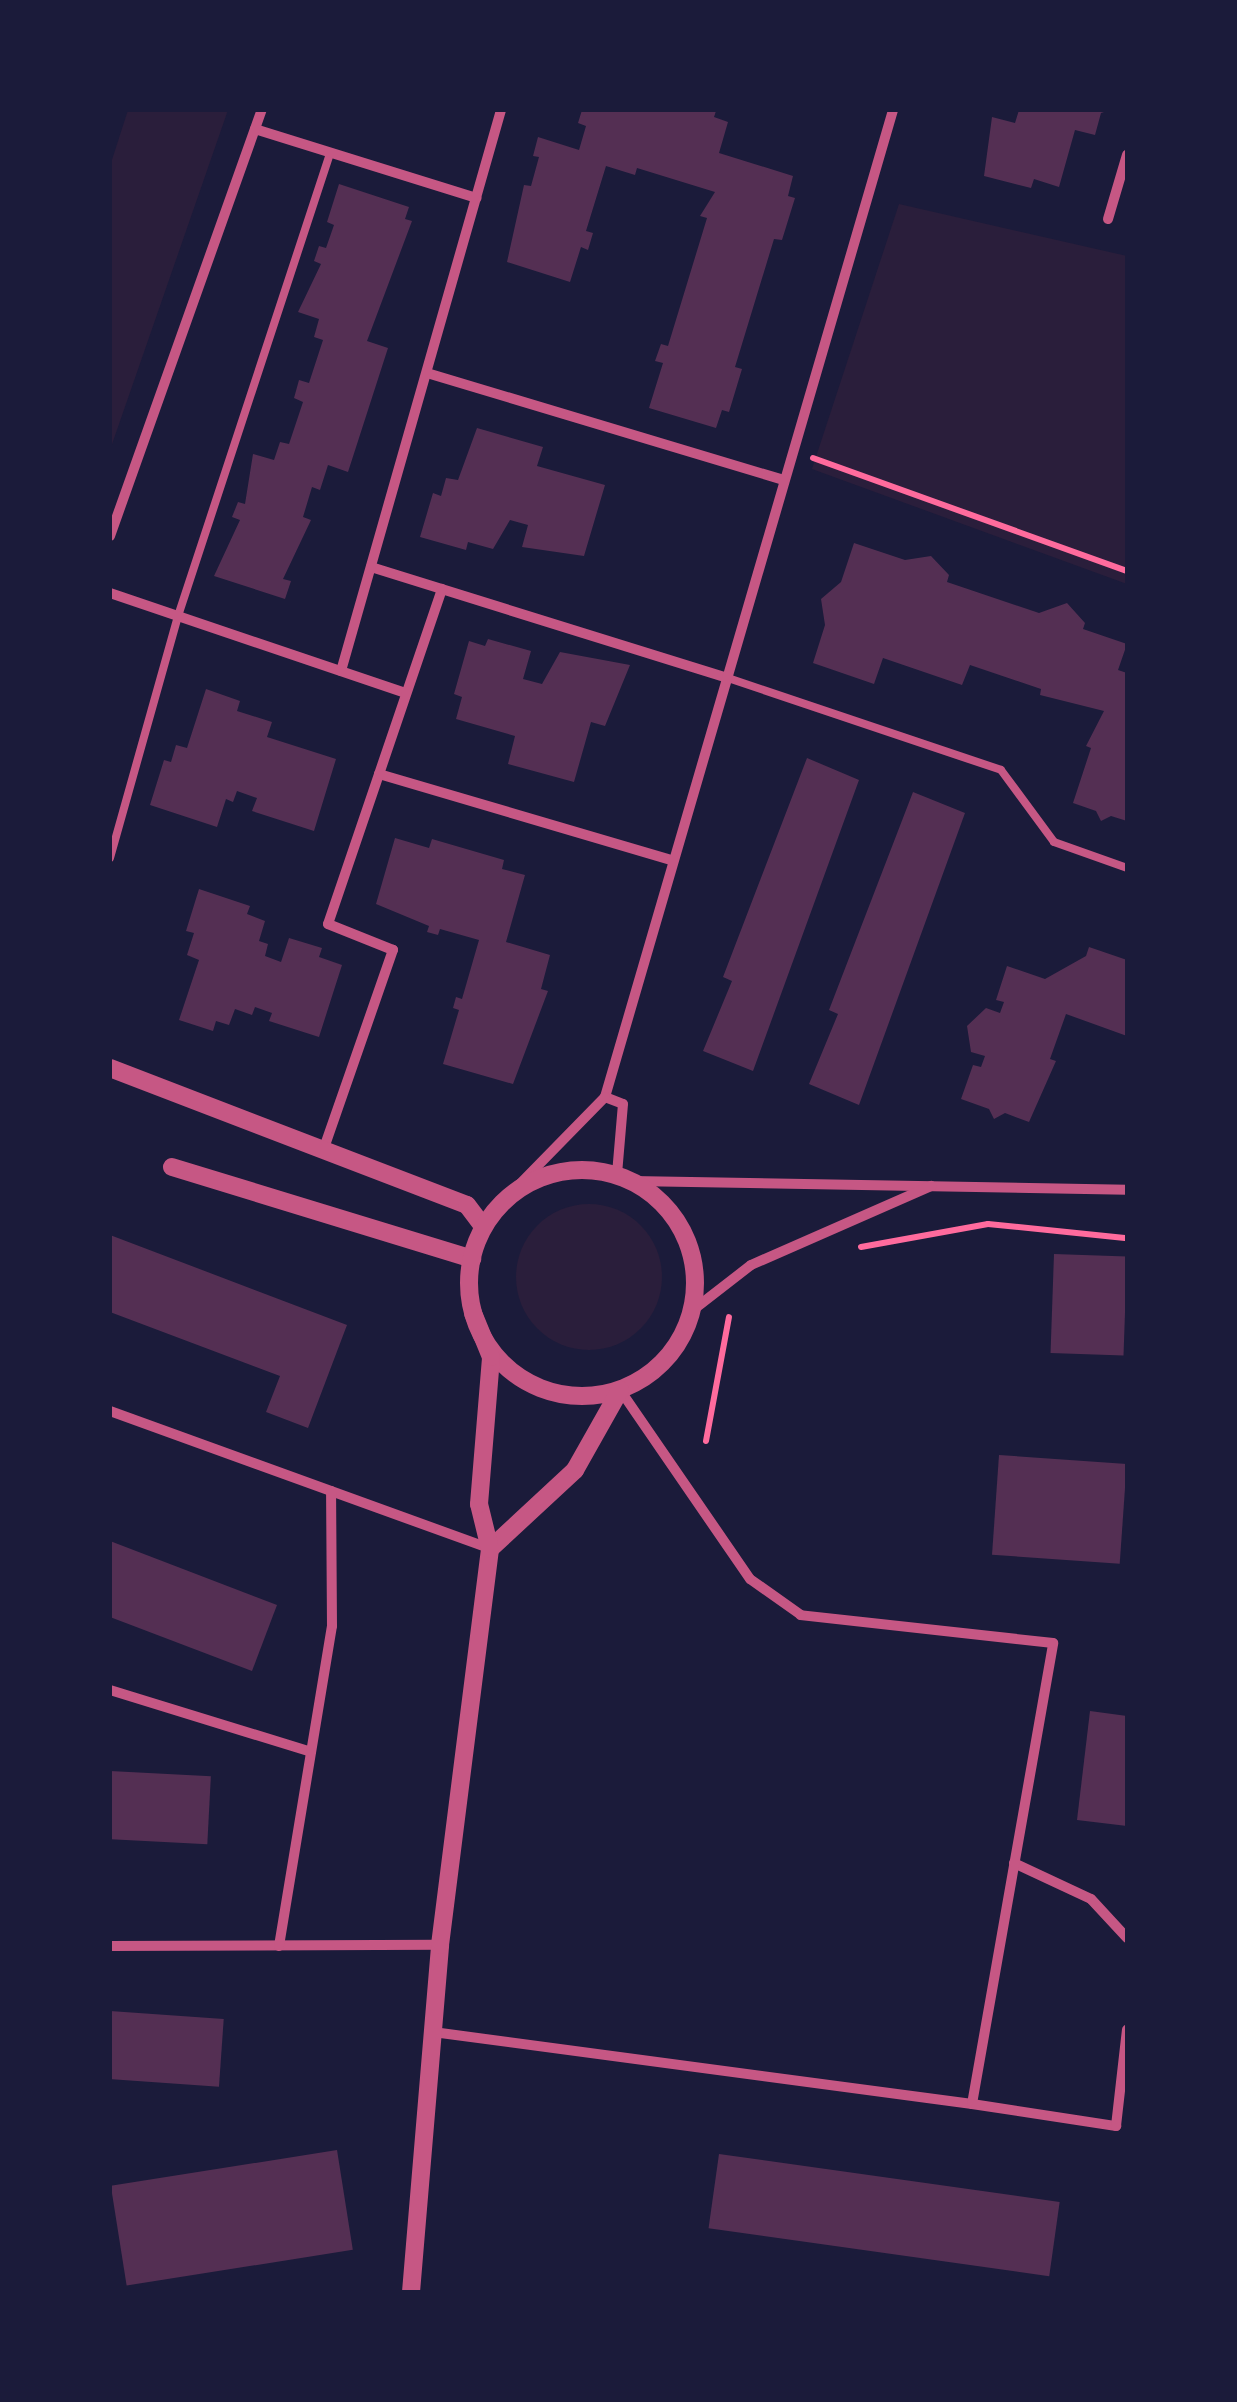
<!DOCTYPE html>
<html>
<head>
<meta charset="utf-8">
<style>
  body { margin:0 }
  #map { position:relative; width:1237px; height:2402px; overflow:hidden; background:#1b1b3a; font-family:Manrope,sans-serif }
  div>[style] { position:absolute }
  .green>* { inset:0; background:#2a1e3b }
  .round { border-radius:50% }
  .building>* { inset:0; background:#542f53; transform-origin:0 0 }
  .path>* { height:6px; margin:-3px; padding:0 3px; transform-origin:3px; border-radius:3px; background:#ff6b9d }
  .service>* { height:8px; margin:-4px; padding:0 4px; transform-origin:4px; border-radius:4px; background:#c65784 }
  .minor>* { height:10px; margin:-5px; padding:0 5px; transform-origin:5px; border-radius:5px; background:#c65784 }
  .tertiary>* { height:18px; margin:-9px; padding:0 9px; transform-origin:9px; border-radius:9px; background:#c65784 }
  .tertiary>.ring { margin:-9px; padding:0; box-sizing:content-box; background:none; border:18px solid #c65784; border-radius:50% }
  span { translate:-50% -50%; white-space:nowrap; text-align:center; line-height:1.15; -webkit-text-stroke:8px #1b1b3a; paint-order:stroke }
  .frame { position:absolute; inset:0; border:112px solid #1b1b3a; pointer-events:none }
</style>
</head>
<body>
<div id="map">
  <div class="green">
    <i style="clip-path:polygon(128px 110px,228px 110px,110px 450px,110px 166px)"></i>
    <i style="clip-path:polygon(899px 204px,1127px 256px,1127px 584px,812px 469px)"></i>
    <i class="round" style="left:516px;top:1204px;width:146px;height:146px"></i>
  </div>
  <div class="building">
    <i style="clip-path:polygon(582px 110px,716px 111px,714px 117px,728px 122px,719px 153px,793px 176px,788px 196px,795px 198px,782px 240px,774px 239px,735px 367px,742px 369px,729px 412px,722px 410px,716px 428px,649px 408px,663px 363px,655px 361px,661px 344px,668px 346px,707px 218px,700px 216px,715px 192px,637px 168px,635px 175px,606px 166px,586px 231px,593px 233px,588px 250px,581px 247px,570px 282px,507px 262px,524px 185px,531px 186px,539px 157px,533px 156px,538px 137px,579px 150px,586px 126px,578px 123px)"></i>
    <i style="clip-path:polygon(1019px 110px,1110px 110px,1101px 113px,1095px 135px,1075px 130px,1059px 187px,1034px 179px,1031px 188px,984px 176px,992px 117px,1015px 123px)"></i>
    <i style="clip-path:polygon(339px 184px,409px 207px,405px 219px,412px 221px,367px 341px,388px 348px,348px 472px,328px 465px,320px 490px,312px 487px,303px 517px,311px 520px,283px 579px,291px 581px,285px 599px,214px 576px,240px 520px,232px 517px,238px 502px,245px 504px,253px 454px,274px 460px,280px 442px,289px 444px,303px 402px,294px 398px,299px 380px,309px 383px,323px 340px,314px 337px,319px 319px,298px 312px,321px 264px,314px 261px,319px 246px,326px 248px,334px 225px,327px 222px)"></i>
    <i style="clip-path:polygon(477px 428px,543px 447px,537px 466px,605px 485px,584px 556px,522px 547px,528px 525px,510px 520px,493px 549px,468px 542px,466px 550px,420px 537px,433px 493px,441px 496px,446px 478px,458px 480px)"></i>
    <i style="clip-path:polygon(854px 543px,905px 560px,931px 556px,949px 575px,947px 582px,1039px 613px,1067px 603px,1085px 623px,1083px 629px,1127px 644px,1118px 670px,1127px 673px,1127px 821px,1111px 816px,1101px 821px,1096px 811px,1073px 803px,1091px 748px,1086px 746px,1104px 711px,1040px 695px,1041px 689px,970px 665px,962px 685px,883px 658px,874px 684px,813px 663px,825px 625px,821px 599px,841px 582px)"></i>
    <i style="clip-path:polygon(488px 639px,531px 651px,523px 679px,542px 684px,560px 652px,630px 665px,605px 726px,591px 722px,574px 782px,508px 764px,515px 736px,456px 719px,462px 697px,454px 694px,469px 641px,485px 646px)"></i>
    <i style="clip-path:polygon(206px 689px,240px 701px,237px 711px,272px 722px,267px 737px,336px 759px,314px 831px,252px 811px,257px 798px,237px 791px,233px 802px,226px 799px,217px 827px,150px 805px,164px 760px,171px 762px,176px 745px,187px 748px)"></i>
    <i style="clip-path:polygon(807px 758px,859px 780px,753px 1071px,703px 1051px,732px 981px,723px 977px)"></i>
    <i style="clip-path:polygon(913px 792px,965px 813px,859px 1105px,809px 1084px,838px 1014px,829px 1010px)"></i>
    <i style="clip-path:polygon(395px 838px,429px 848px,432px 839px,504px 860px,502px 869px,525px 875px,506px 942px,550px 955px,541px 989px,548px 991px,513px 1084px,443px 1064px,459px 1010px,453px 1008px,456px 997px,462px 999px,479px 940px,440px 929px,438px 935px,427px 932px,429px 926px,376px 904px)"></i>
    <i style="clip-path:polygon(199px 889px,250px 906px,247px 914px,265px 921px,259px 941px,268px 944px,265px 956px,281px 962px,289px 938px,322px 948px,319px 957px,342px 965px,319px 1037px,269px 1021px,272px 1013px,255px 1007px,252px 1015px,235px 1009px,229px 1025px,216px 1021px,213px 1031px,179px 1020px,199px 960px,187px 955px,194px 933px,186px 931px)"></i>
    <i style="clip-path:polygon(1089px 947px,1127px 960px,1127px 1036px,1066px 1014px,1050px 1059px,1056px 1061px,1029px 1122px,1005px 1113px,994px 1119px,989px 1109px,961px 1099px,973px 1065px,981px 1067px,985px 1056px,971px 1052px,967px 1026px,986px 1008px,1000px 1013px,1004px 1002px,996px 1000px,1007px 966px,1045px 979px,1086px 956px)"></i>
    <i style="clip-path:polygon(110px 1235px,347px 1325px,308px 1428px,266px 1412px,280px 1376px,110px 1312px)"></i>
    <i style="left:1054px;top:1254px;width:73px;height:99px;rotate:2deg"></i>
    <i style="left:999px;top:1455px;width:128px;height:100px;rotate:4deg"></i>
    <i style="clip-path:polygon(110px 1541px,277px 1605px,252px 1671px,110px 1617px)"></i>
    <i style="clip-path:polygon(1090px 1711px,1127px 1716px,1127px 1826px,1077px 1820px)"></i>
    <i style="left:110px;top:1771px;width:101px;height:68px;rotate:3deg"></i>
    <i style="left:110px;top:2011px;width:114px;height:68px;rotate:4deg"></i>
    <i style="left:337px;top:2150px;width:101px;height:229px;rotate:81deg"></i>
    <i style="left:719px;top:2154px;width:344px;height:75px;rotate:8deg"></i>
  </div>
  <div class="path">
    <i style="left:813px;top:458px;width:334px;rotate:19.8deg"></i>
    <i style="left:861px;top:1247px;width:129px;rotate:-10.3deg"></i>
    <i style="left:988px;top:1224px;width:140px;rotate:5.8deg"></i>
    <i style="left:706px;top:1441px;width:126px;rotate:-79.5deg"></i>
  </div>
  <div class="service">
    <i style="left:725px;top:677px;width:291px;rotate:18.6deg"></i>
    <i style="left:1001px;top:770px;width:89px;rotate:53.6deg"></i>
    <i style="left:1054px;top:842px;width:77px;rotate:19.6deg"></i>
    <i style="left:110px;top:858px;width:251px;rotate:-74.3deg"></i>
    <i style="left:178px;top:616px;width:487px;rotate:-71.8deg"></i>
  </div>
  <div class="minor">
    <i style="left:255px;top:129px;width:232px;rotate:17.3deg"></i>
    <i style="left:1108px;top:219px;width:67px;rotate:-73.5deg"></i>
    <i style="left:427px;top:373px;width:372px;rotate:16.7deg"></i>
    <i style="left:110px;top:536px;width:452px;rotate:-70.4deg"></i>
    <i style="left:371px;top:567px;width:371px;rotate:17.3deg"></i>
    <i style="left:110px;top:593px;width:312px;rotate:18.7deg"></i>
    <i style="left:341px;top:671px;width:583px;rotate:-74.08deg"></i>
    <i style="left:379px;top:774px;width:304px;rotate:16.4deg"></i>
    <i style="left:605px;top:1097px;width:1028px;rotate:-73.73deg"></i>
    <i style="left:605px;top:1097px;width:19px;rotate:21deg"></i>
    <i style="left:623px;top:1104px;width:70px;rotate:94.9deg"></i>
    <i style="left:324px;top:1148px;width:210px;rotate:-70.8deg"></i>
    <i style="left:393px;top:950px;width:70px;rotate:-158.2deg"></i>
    <i style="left:328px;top:924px;width:354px;rotate:-71.2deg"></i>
    <i style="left:632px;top:1181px;width:495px;rotate:1deg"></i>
    <i style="left:511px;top:1193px;width:134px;rotate:-45.6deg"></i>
    <i style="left:693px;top:1310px;width:73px;rotate:-37.8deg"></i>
    <i style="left:751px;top:1265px;width:197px;rotate:-23.7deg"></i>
    <i style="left:110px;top:1411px;width:403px;rotate:19.9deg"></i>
    <i style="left:110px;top:1690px;width:210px;rotate:17.1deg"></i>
    <i style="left:1014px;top:1863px;width:85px;rotate:25.1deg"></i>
    <i style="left:1091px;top:1899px;width:53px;rotate:47.3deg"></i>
    <i style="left:110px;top:1946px;width:330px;rotate:-0.2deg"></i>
    <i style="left:279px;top:1946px;width:324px;rotate:-80.6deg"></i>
    <i style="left:332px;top:1626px;width:135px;rotate:-90.4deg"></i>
    <i style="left:433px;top:2032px;width:544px;rotate:7.61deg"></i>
    <i style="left:972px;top:2104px;width:468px;rotate:-80deg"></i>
    <i style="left:1053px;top:1643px;width:254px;rotate:-173.7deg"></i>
    <i style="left:801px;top:1615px;width:62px;rotate:-144.8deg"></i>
    <i style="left:750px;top:1579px;width:229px;rotate:-124.5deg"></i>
    <i style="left:972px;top:2104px;width:146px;rotate:8.7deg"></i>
    <i style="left:1116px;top:2126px;width:97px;rotate:-83.5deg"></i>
  </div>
  <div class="tertiary">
    <i style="left:110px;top:1068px;width:382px;rotate:21deg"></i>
    <i style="left:467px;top:1205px;width:26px;rotate:53deg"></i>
    <i style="left:172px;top:1167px;width:314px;rotate:17deg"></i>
    <i class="ring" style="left:469px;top:1170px;width:208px;height:208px"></i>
    <i style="left:490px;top:1549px;width:116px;rotate:-42.9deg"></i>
    <i style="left:575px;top:1470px;width:92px;rotate:-60.6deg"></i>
    <i style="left:411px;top:2292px;width:348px;rotate:-85.2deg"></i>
    <i style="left:440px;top:1945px;width:399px;rotate:-82.8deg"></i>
    <i style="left:490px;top:1549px;width:46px;rotate:-103.7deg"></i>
    <i style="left:479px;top:1504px;width:147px;rotate:-85.3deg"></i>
    <i style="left:491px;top:1357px;width:48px;rotate:-112.2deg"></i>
  </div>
  <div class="frame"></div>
</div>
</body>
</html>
